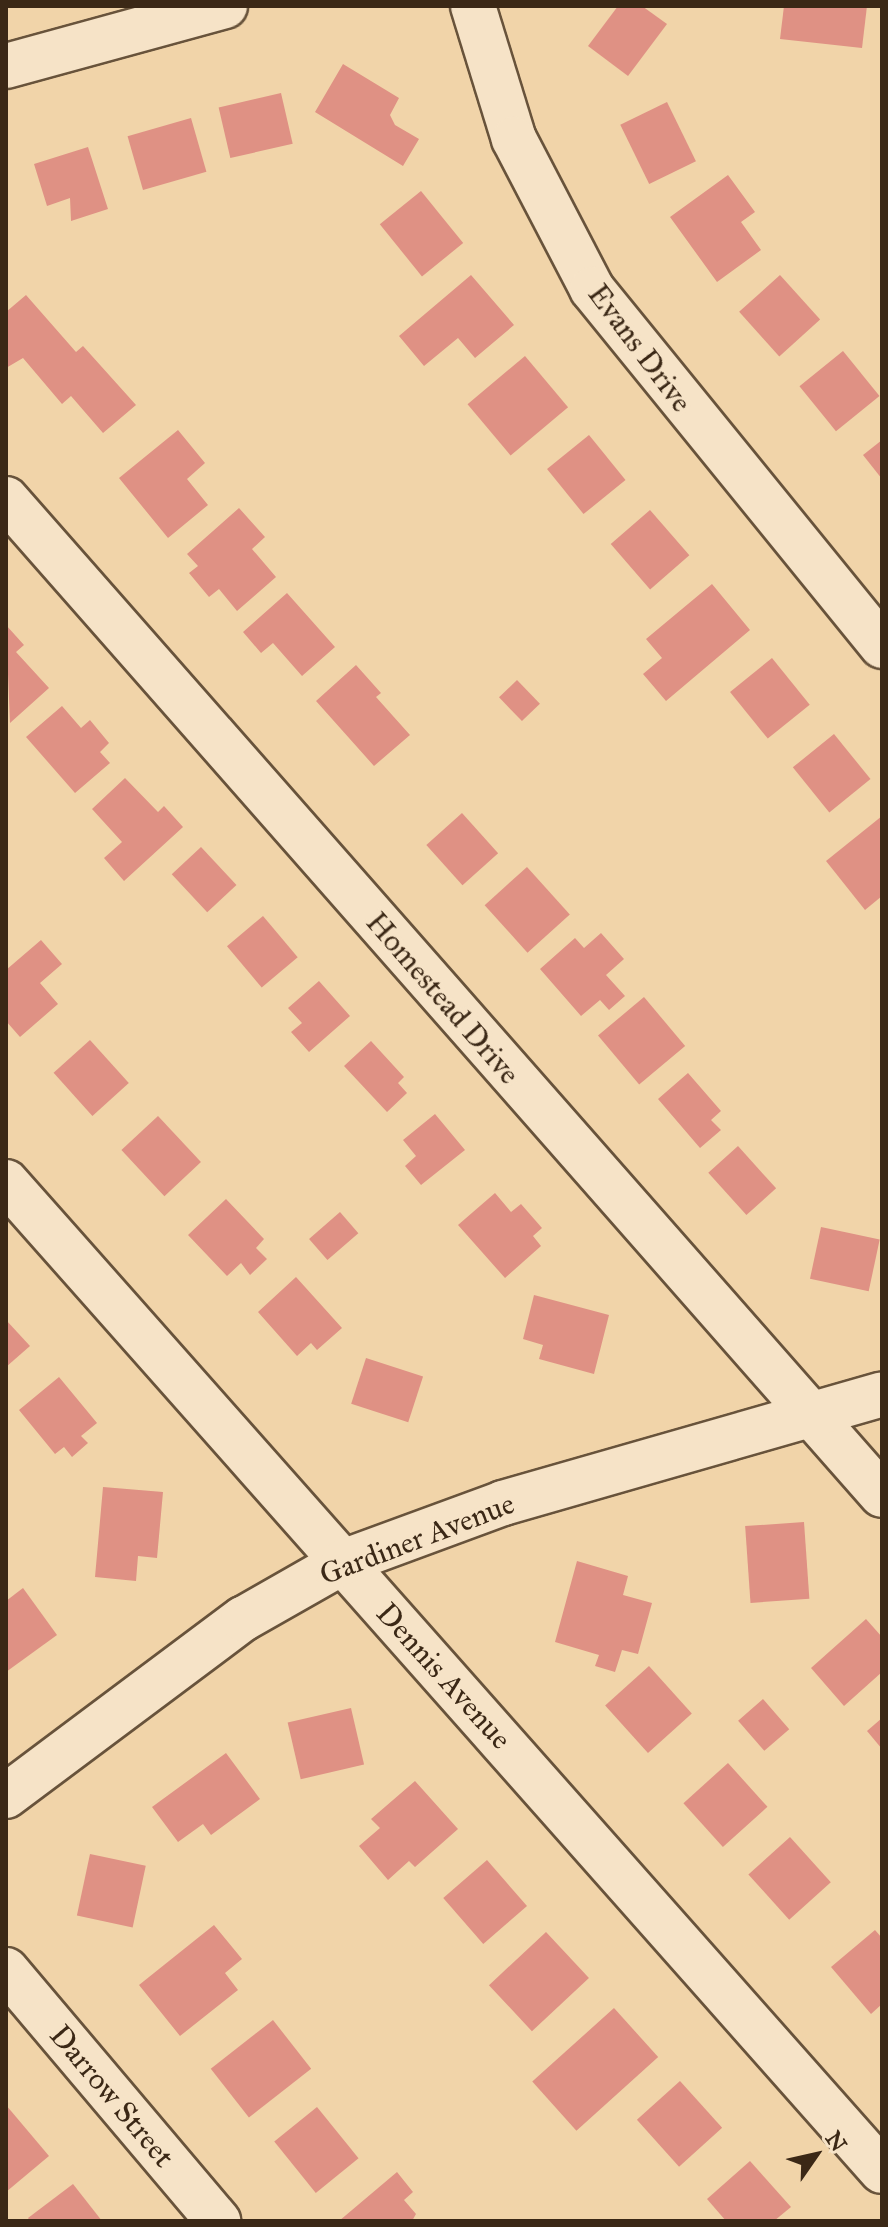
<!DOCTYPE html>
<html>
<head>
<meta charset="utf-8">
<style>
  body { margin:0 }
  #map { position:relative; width:888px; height:2227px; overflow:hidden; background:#f1d4a9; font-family:"IM FELL Great Primer",serif }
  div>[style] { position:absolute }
  .building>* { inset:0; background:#df9184; transform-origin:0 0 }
  .roads { filter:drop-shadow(2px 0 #68533b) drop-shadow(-2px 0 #68533b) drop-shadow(0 2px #68533b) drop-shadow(0 -2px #68533b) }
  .minor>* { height:44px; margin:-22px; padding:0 22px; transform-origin:22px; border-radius:22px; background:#f6e3c7 }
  span { translate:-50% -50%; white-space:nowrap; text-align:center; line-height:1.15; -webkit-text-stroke:8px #f6e3c7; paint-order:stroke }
  .street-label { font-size:30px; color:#3b2816 }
  .frame { position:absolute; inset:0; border:8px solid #3b2816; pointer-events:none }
  .north { position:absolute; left:776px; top:2115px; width:80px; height:80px; -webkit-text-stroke:6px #f6e3c7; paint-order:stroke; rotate:56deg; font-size:22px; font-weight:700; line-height:32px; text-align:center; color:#3b2816 }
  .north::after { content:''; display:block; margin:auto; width:28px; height:36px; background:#3b2816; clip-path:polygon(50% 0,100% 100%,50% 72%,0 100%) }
</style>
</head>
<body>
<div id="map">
  <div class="building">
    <i style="clip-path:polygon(618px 6px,642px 6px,667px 24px,628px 76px,588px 46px)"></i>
    <i style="clip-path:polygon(784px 6px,867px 6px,862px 48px,780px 39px)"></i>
    <i style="clip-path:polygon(343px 64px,399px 98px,390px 115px,395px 125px,419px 139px,403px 166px,315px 112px)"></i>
    <i style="left:281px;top:93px;width:52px;height:64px;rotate:77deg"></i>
    <i style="left:667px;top:102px;width:66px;height:52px;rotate:64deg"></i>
    <i style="left:191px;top:118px;width:56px;height:66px;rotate:74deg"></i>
    <i style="clip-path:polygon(88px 147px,108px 209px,71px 221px,70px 198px,47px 206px,34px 164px)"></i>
    <i style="clip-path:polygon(728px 175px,755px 212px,741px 222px,761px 250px,717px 282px,670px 217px)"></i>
    <i style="left:421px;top:191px;width:67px;height:53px;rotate:51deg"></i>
    <i style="clip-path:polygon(471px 275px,514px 325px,475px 358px,458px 338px,424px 366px,399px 336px)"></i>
    <i style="left:780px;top:275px;width:60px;height:55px;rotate:48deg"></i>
    <i style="clip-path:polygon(26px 295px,76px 352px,83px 346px,136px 405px,103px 433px,71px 396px,62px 404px,23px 358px,6px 368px,6px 312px)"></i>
    <i style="left:843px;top:351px;width:58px;height:56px;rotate:51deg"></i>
    <i style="left:525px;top:356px;width:67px;height:75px;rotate:50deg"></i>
    <i style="clip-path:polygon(178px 430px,205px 463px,187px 479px,208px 505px,168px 538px,119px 478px)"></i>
    <i style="left:589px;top:435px;width:58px;height:54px;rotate:51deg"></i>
    <i style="clip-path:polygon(882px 440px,882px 479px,863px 455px)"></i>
    <i style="clip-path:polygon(239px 508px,265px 537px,252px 549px,276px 577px,237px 611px,219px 589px,209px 597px,189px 573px,198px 566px,187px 554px)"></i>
    <i style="left:650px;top:510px;width:60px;height:52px;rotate:49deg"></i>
    <i style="clip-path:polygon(712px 584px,750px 630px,666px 701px,643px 674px,662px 658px,646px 639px)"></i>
    <i style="clip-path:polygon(287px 593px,335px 647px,302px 676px,273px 643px,261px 653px,243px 632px)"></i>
    <i style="clip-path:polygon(6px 625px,24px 645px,16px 652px,49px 688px,10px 723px)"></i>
    <i style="left:772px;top:658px;width:60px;height:54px;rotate:51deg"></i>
    <i style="clip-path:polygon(356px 665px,381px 693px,376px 697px,410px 735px,374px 766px,316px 701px)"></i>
    <i style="left:517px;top:680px;width:33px;height:25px;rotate:46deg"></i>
    <i style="clip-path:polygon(62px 706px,81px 728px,90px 720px,109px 743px,100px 752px,110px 763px,75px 793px,26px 737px)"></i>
    <i style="left:834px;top:734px;width:58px;height:53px;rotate:51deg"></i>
    <i style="clip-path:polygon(125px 778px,158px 812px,164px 806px,183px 827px,124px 881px,104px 858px,122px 842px,92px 809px)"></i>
    <i style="left:462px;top:813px;width:54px;height:48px;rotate:48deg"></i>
    <i style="clip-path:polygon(882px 816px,882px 896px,865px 910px,826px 861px)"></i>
    <i style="left:201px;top:847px;width:52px;height:40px;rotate:47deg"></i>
    <i style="left:527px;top:867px;width:64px;height:57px;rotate:48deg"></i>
    <i style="left:263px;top:916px;width:54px;height:47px;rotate:50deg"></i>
    <i style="clip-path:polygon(601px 933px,624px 959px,606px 975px,625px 996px,609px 1010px,600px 1000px,581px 1016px,540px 969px,575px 938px,584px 948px)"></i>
    <i style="clip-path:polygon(41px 940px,62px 964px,40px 983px,58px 1004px,20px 1037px,6px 1021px,6px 970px)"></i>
    <i style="clip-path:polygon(319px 981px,350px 1016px,309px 1052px,291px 1032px,302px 1023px,288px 1008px)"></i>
    <i style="left:644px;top:997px;width:64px;height:60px;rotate:50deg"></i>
    <i style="left:90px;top:1040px;width:58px;height:49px;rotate:48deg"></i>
    <i style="clip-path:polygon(371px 1041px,404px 1077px,398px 1083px,407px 1093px,387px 1112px,344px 1066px)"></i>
    <i style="clip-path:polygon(688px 1073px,721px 1111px,711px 1120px,721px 1130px,700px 1148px,658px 1099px)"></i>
    <i style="clip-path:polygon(435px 1114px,465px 1150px,421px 1185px,405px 1166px,416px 1156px,403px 1140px)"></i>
    <i style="left:158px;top:1116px;width:63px;height:50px;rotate:47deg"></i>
    <i style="left:738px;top:1146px;width:57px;height:40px;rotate:48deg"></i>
    <i style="clip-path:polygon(495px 1193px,511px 1212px,521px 1204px,542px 1228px,533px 1236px,541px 1246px,505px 1278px,458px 1225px)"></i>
    <i style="clip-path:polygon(226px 1199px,264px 1239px,256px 1248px,267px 1259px,250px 1275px,241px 1263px,227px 1276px,188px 1235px)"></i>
    <i style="left:340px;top:1212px;width:28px;height:41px;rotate:49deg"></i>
    <i style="left:821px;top:1227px;width:60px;height:53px;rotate:12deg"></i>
    <i style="clip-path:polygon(296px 1277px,342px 1328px,317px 1350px,311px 1343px,297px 1356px,258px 1312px)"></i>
    <i style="clip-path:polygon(534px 1295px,609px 1315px,594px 1374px,539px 1359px,543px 1345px,523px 1339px)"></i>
    <i style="clip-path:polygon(6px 1320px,30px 1346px,6px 1367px)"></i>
    <i style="left:366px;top:1358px;width:60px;height:48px;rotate:18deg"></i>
    <i style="clip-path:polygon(59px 1377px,97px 1423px,81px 1436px,88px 1443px,72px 1457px,64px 1447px,55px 1454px,19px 1410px)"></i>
    <i style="clip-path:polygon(103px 1487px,163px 1492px,157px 1558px,138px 1556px,136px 1581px,95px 1577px)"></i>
    <i style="left:804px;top:1522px;width:77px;height:59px;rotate:86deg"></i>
    <i style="clip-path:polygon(577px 1561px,628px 1576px,623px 1595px,652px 1603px,638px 1654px,622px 1650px,615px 1672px,595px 1666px,599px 1655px,555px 1642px)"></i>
    <i style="clip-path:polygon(23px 1588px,57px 1635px,6px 1672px,6px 1601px)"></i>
    <i style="clip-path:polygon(866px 1619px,882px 1637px,882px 1672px,844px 1706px,811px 1668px)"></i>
    <i style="left:649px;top:1666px;width:64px;height:59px;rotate:48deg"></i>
    <i style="left:763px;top:1699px;width:40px;height:33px;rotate:49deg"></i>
    <i style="left:351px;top:1708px;width:58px;height:65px;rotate:77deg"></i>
    <i style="clip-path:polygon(882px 1718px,882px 1749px,867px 1731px)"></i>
    <i style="clip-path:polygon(226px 1753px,260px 1799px,211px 1835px,203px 1824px,178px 1842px,152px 1807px)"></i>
    <i style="left:728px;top:1763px;width:59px;height:60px;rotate:48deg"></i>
    <i style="clip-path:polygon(415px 1781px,458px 1829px,415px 1867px,409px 1861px,388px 1880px,359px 1846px,380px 1828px,371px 1819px)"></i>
    <i style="left:790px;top:1837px;width:61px;height:56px;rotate:48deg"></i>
    <i style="left:90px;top:1854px;width:57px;height:63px;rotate:12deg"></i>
    <i style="left:487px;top:1860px;width:61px;height:58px;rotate:49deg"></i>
    <i style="clip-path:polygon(214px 1925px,242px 1959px,225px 1973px,238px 1990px,180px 2036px,139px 1985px)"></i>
    <i style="clip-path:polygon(875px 1930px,882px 1938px,882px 2004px,871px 2014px,831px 1967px)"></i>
    <i style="left:546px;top:1932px;width:63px;height:78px;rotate:47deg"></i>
    <i style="left:614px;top:2008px;width:66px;height:110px;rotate:48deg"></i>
    <i style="left:273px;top:2020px;width:62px;height:79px;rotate:52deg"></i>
    <i style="left:680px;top:2081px;width:63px;height:58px;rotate:48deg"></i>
    <i style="clip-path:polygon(6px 2105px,49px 2156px,6px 2192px)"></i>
    <i style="left:317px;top:2107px;width:66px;height:55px;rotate:51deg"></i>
    <i style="clip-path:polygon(750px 2161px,791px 2207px,774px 2221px,726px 2221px,707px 2199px)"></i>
    <i style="clip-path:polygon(397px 2172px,413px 2192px,404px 2200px,416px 2214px,412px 2221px,339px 2221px)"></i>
    <i style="clip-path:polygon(73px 2184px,102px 2221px,30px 2221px,28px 2218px)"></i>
  </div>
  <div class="roads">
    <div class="minor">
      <i style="left:473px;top:6px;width:139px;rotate:72.9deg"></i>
      <i style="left:514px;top:139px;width:169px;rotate:62.5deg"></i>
      <i style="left:592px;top:289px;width:460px;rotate:50.9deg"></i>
      <i style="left:6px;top:66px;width:227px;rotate:-15.3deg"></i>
      <i style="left:6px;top:499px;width:1326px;rotate:48.67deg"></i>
      <i style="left:6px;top:1182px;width:1321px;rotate:48.47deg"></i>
      <i style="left:6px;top:1796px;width:296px;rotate:-36.8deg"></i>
      <i style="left:243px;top:1619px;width:115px;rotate:-29.7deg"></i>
      <i style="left:343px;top:1562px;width:171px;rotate:-20.2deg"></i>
      <i style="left:503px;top:1503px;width:394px;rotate:-16deg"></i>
      <i style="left:6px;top:1970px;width:329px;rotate:49.8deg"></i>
    </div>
  </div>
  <div class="street-label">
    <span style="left:640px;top:348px;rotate:53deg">Evans Drive</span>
    <span style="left:443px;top:998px;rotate:49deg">Homestead Drive</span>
    <span style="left:417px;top:1539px;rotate:-21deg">Gardiner Avenue</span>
    <span style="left:444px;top:1676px;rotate:48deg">Dennis Avenue</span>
    <span style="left:112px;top:2096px;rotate:50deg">Darrow Street</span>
  </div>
  <div class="frame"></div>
  <div class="north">N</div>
</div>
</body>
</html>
